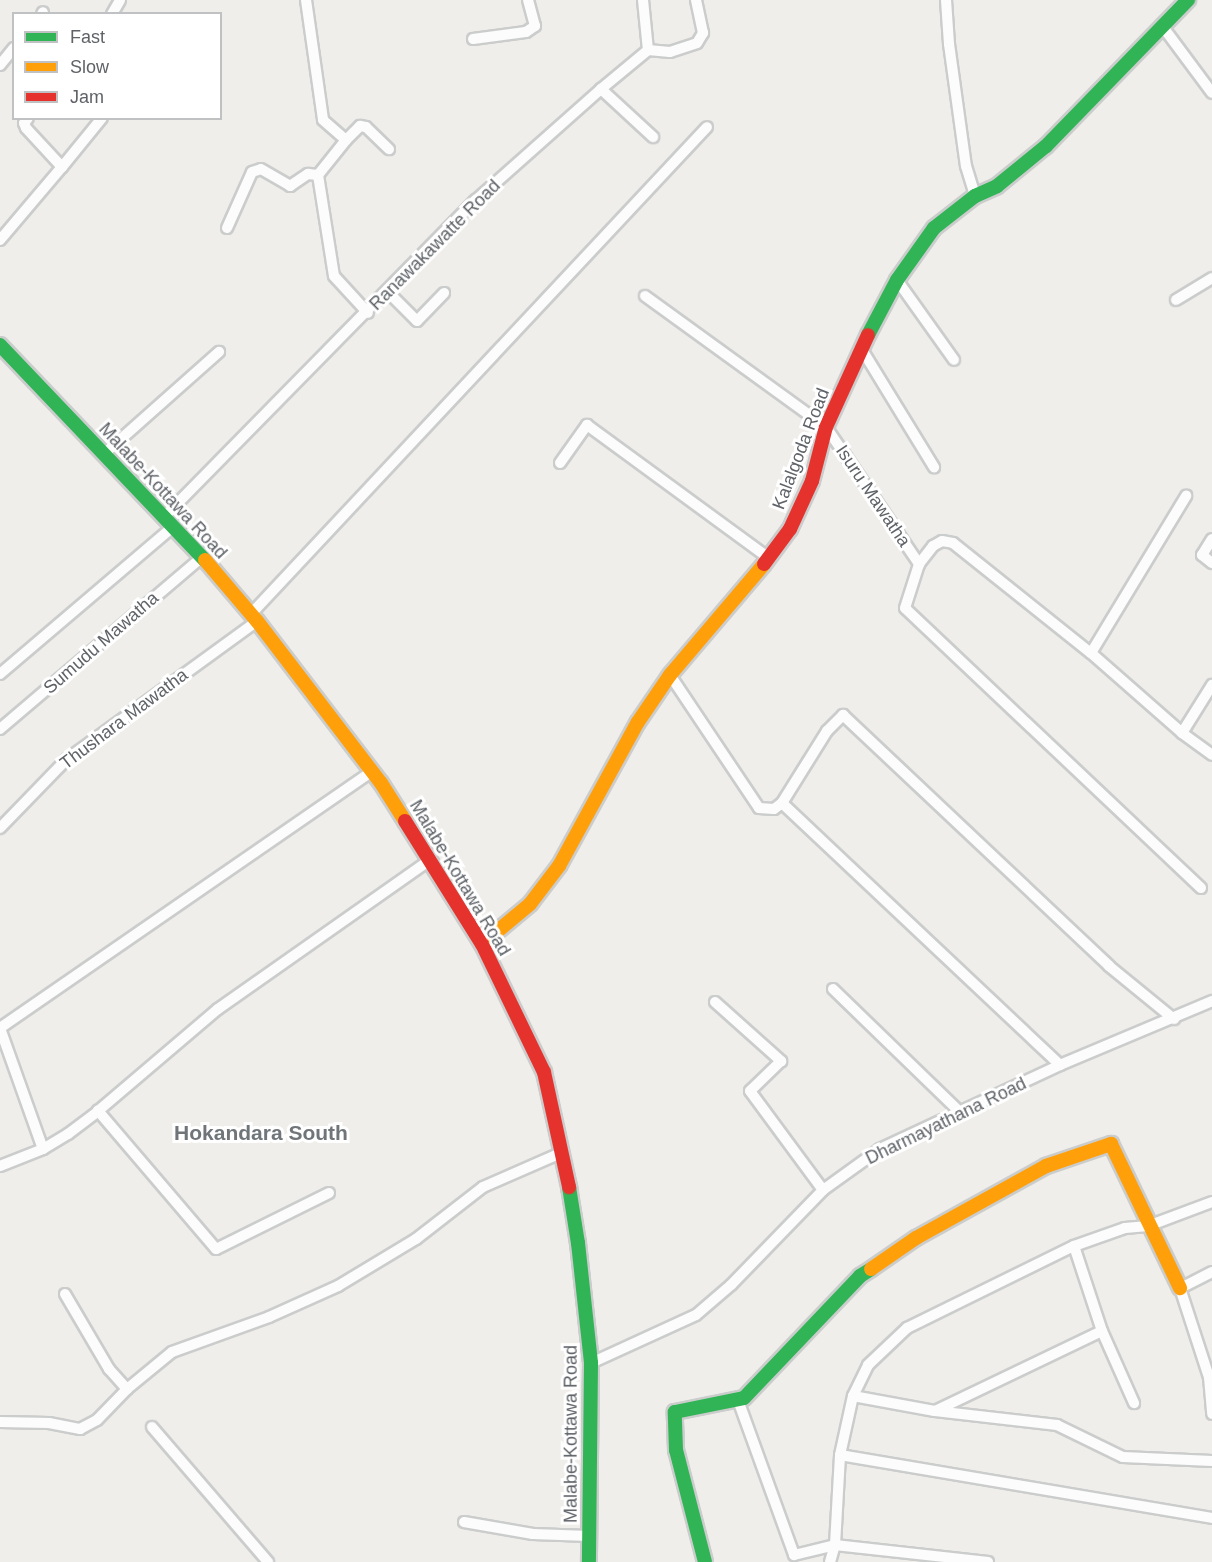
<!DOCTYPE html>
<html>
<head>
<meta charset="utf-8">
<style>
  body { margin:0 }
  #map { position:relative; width:1212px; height:1562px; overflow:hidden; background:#efeeea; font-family:Arial,sans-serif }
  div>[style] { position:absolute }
  .roads { filter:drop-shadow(2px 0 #cbcccc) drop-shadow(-2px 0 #cbcccc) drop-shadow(0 2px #cbcccc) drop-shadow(0 -2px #cbcccc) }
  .street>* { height:10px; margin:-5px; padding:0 5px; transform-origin:5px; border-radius:5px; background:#fdfcfc }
  .fast>* { height:14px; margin:-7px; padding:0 7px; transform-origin:7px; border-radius:7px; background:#30b455 }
  .slow>* { height:14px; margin:-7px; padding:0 7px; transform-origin:7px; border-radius:7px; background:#ff9f0a }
  .jam>* { height:14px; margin:-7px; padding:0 7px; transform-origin:7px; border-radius:7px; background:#e5322d }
  span { translate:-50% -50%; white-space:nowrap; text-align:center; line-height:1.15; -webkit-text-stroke:6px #fff; paint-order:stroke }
  .street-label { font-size:18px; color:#5f6368 }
  .quarter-label { font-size:21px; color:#70757a; font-weight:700 }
  .legend { position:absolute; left:12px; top:12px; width:210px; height:108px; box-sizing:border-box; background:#fff; border:2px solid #bfc1c3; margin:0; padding:8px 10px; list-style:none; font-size:18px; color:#5f6368 }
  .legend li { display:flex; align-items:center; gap:12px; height:30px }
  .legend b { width:30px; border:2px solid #bfc1c3 }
</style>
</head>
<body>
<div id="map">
  <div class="roads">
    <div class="street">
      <i style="left:306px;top:0;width:121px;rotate:81.9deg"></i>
      <i style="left:323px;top:120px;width:30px;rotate:41deg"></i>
      <i style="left:346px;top:140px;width:45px;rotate:128.7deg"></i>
      <i style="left:318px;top:175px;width:102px;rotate:81deg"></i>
      <i style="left:334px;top:276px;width:50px;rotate:47.4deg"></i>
      <i style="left:643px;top:0;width:50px;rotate:84.3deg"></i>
      <i style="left:946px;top:0;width:44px;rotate:86.1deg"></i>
      <i style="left:949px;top:44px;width:123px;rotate:82.1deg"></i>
      <i style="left:966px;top:166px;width:31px;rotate:73deg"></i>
      <i style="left:42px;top:14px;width:2px;rotate:-63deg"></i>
      <i style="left:112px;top:14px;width:16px;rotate:-60deg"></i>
      <i style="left:1163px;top:27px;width:82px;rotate:53.4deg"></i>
      <i style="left:473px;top:39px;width:53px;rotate:-7.5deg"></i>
      <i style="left:526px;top:32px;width:11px;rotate:-34deg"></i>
      <i style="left:535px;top:26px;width:27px;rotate:-105deg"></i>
      <i style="left:0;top:65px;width:22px;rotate:-51deg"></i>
      <i style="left:601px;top:89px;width:71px;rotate:42.7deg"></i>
      <i style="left:346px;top:140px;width:20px;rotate:-45deg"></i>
      <i style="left:360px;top:126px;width:6px;rotate:9deg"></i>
      <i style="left:366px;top:127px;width:32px;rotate:44deg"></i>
      <i style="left:62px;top:167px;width:63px;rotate:-50.8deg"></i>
      <i style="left:227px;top:228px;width:61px;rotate:-65.9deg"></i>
      <i style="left:252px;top:172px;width:9px;rotate:-18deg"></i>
      <i style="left:261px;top:169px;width:34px;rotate:30deg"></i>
      <i style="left:290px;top:186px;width:22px;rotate:-34deg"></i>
      <i style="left:308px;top:174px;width:10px;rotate:6deg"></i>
      <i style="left:0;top:240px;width:96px;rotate:-49.7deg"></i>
      <i style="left:62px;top:167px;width:53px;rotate:-132.7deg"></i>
      <i style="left:26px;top:128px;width:5px;rotate:-112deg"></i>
      <i style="left:24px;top:123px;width:6px;rotate:-51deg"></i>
      <i style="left:897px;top:280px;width:98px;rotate:54.5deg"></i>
      <i style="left:388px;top:292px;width:41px;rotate:45deg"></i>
      <i style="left:417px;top:321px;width:39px;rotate:-46deg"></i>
      <i style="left:645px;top:296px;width:223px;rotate:35.9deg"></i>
      <i style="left:826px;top:427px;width:166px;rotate:55.8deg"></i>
      <i style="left:1176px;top:300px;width:42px;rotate:-31.4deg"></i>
      <i style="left:861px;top:348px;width:140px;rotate:58.5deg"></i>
      <i style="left:104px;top:454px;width:154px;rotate:-41.6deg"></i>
      <i style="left:560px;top:463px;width:47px;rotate:-54.6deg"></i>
      <i style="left:587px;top:425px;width:225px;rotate:36.2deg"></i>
      <i style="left:164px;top:517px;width:445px;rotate:-45.5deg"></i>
      <i style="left:476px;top:200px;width:167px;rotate:-41.6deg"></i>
      <i style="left:601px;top:89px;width:61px;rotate:-39.7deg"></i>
      <i style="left:648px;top:50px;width:22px;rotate:5deg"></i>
      <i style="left:670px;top:52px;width:28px;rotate:-18deg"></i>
      <i style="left:697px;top:43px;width:12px;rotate:-59deg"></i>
      <i style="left:703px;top:33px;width:34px;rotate:-102deg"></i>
      <i style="left:1212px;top:539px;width:19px;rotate:122deg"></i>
      <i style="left:1202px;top:555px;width:13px;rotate:39deg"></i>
      <i style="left:251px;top:614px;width:667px;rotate:-46.88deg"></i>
      <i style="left:1091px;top:653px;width:184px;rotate:-58.8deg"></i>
      <i style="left:0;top:674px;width:227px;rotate:-40.4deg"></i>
      <i style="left:670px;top:675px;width:160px;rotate:56.2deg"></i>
      <i style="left:759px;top:808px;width:15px;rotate:4deg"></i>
      <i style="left:774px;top:809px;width:10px;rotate:-37deg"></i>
      <i style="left:782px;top:803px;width:85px;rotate:-58deg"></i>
      <i style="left:827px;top:731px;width:23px;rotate:-45deg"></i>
      <i style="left:843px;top:715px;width:366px;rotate:43.3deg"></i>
      <i style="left:1109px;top:966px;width:84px;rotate:39.2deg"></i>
      <i style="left:0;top:729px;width:265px;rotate:-40.4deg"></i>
      <i style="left:1182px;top:733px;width:57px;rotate:-58deg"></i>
      <i style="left:782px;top:803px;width:382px;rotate:43.3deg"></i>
      <i style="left:0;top:828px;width:95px;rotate:-45.9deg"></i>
      <i style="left:66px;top:760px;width:236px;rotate:-36deg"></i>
      <i style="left:1201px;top:888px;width:407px;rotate:-136.6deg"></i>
      <i style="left:905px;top:608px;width:46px;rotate:-72.3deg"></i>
      <i style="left:919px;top:564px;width:23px;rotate:-52deg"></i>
      <i style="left:933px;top:546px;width:10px;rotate:-29deg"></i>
      <i style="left:942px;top:541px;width:11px;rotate:10deg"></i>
      <i style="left:953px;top:543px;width:176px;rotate:38.6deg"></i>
      <i style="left:1091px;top:653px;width:121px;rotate:41.3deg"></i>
      <i style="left:1182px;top:733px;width:37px;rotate:36deg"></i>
      <i style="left:833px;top:989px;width:175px;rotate:44.1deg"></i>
      <i style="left:715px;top:1002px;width:89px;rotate:41.8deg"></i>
      <i style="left:781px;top:1061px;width:43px;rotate:135.9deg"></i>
      <i style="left:750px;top:1091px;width:123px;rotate:53.6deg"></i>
      <i style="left:43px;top:1149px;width:29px;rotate:-31deg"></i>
      <i style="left:68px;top:1134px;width:38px;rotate:-37deg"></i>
      <i style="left:0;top:1166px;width:46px;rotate:-21.6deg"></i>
      <i style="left:43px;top:1149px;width:128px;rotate:-109.6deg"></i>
      <i style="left:0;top:1028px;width:453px;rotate:-34.6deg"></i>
      <i style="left:329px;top:1193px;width:126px;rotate:153.6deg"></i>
      <i style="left:216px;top:1249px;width:182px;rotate:-130.5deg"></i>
      <i style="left:98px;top:1111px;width:157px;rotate:-40.4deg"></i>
      <i style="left:218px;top:1009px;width:259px;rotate:-35.1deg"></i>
      <i style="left:1074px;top:1246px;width:89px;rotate:71.8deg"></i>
      <i style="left:1102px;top:1331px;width:79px;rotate:66deg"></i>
      <i style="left:1212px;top:1272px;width:36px;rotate:153deg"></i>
      <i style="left:1180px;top:1288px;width:94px;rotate:72deg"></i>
      <i style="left:1209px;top:1377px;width:37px;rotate:85deg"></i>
      <i style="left:65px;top:1294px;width:87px;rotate:59.6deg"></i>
      <i style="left:109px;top:1369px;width:27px;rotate:48deg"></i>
      <i style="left:591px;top:1363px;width:115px;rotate:-24.6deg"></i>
      <i style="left:696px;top:1315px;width:46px;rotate:-40.6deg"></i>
      <i style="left:731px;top:1285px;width:132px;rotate:-45.9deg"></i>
      <i style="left:823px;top:1190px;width:70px;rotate:-35.7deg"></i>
      <i style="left:880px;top:1149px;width:199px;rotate:-25deg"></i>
      <i style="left:1060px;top:1065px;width:165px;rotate:-22.8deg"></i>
      <i style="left:853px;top:1396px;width:83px;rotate:10.4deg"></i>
      <i style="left:935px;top:1411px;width:123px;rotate:6.5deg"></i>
      <i style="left:1057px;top:1425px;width:73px;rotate:25.9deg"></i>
      <i style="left:1123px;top:1457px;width:89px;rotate:2.6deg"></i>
      <i style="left:738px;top:1400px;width:165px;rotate:70.1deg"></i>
      <i style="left:794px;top:1555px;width:42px;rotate:-13.7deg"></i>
      <i style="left:835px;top:1545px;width:154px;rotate:6.3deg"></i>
      <i style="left:935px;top:1411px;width:185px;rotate:-25.6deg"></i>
      <i style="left:0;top:1422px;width:49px;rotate:1.2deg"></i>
      <i style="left:49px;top:1423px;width:32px;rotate:11deg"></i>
      <i style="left:80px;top:1429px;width:19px;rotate:-28deg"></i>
      <i style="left:97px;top:1420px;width:43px;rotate:-45.9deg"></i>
      <i style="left:127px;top:1389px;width:58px;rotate:-39.4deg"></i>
      <i style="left:172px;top:1352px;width:103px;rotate:-19.8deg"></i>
      <i style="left:269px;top:1317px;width:76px;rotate:-24.2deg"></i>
      <i style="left:338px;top:1286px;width:91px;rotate:-31.1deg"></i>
      <i style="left:416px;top:1239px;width:85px;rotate:-37.8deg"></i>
      <i style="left:483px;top:1187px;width:87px;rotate:-23.6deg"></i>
      <i style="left:152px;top:1427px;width:178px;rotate:49.3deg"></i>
      <i style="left:840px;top:1455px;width:377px;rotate:9.6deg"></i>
      <i style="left:464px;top:1522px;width:70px;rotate:9.9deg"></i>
      <i style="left:533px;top:1534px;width:56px;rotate:2deg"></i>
      <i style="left:830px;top:1562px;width:18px;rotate:-74deg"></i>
      <i style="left:835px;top:1545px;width:90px;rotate:-86.8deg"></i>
      <i style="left:840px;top:1455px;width:60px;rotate:-77.6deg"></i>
      <i style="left:853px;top:1396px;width:34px;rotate:-64deg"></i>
      <i style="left:868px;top:1365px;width:54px;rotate:-43.5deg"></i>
      <i style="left:907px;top:1328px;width:186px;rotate:-26.2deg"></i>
      <i style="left:1074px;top:1246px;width:54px;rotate:-19.4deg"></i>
      <i style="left:1125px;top:1228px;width:23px;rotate:-5deg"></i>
      <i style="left:1148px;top:1226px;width:68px;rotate:-20.6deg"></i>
    </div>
    <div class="fast">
      <i style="left:868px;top:335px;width:62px;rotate:-62.2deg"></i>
      <i style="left:897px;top:280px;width:64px;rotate:-54.6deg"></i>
      <i style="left:934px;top:228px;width:52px;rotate:-38deg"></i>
      <i style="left:975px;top:196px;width:24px;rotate:-24deg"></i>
      <i style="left:997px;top:186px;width:63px;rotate:-39.2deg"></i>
      <i style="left:1046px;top:146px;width:204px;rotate:-45.8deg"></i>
      <i style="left:0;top:345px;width:297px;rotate:46.4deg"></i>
      <i style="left:569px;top:1187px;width:57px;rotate:80.9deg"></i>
      <i style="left:578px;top:1243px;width:121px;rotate:83.8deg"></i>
      <i style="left:591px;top:1363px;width:199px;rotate:90.6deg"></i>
      <i style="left:705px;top:1562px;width:116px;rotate:-104.5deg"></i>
      <i style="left:676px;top:1450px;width:38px;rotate:-92deg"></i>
      <i style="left:675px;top:1412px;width:70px;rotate:-11.5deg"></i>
      <i style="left:744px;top:1398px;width:168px;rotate:-46.4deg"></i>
      <i style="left:860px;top:1276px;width:13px;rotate:-32deg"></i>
    </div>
    <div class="slow">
      <i style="left:205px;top:560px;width:80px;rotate:49.6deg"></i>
      <i style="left:257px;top:621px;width:204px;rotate:52.6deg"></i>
      <i style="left:381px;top:783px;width:45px;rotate:57.7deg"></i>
      <i style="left:482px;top:944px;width:62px;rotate:-39.8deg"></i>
      <i style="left:530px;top:904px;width:48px;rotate:-52.7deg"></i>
      <i style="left:559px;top:866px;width:164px;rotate:-61.3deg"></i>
      <i style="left:638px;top:722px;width:57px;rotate:-55.8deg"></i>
      <i style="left:670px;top:675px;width:145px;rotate:-49.7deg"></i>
      <i style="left:871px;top:1269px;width:55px;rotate:-34.6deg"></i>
      <i style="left:916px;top:1238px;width:149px;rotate:-29deg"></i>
      <i style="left:1046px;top:1166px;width:69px;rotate:-18.7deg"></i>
      <i style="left:1111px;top:1144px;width:160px;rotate:64.4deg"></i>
    </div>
    <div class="jam">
      <i style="left:764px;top:564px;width:44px;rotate:-53.4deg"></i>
      <i style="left:790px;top:529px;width:53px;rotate:-65.4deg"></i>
      <i style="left:812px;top:481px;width:56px;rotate:-75.5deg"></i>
      <i style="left:826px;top:427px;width:101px;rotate:-65.5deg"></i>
      <i style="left:405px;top:821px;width:145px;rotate:58deg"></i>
      <i style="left:482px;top:944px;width:142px;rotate:64.2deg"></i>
      <i style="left:544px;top:1072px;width:118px;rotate:77.7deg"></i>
    </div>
  </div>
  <div class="street-label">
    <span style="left:435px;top:245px;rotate:-45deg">Ranawakawatte Road</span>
    <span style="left:801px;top:449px;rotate:-69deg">Kalalgoda Road</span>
    <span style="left:163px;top:491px;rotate:47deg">Malabe-Kottawa Road</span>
    <span style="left:873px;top:496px;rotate:56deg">Isuru Mawatha</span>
    <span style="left:101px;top:643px;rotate:-41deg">Sumudu Mawatha</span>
    <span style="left:124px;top:719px;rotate:-37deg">Thushara Mawatha</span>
    <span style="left:460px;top:878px;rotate:59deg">Malabe-Kottawa Road</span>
    <span style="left:946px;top:1121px;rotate:-26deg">Dharmayathana Road</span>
    <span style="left:571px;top:1434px;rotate:-90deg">Malabe-Kottawa Road</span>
  </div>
  <div class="quarter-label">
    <span style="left:261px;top:1133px">Hokandara South</span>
  </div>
  <ul class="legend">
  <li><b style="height:8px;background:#30b455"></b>Fast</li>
  <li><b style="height:8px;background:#ff9f0a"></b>Slow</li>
  <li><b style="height:8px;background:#e5322d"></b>Jam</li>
  </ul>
</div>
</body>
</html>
